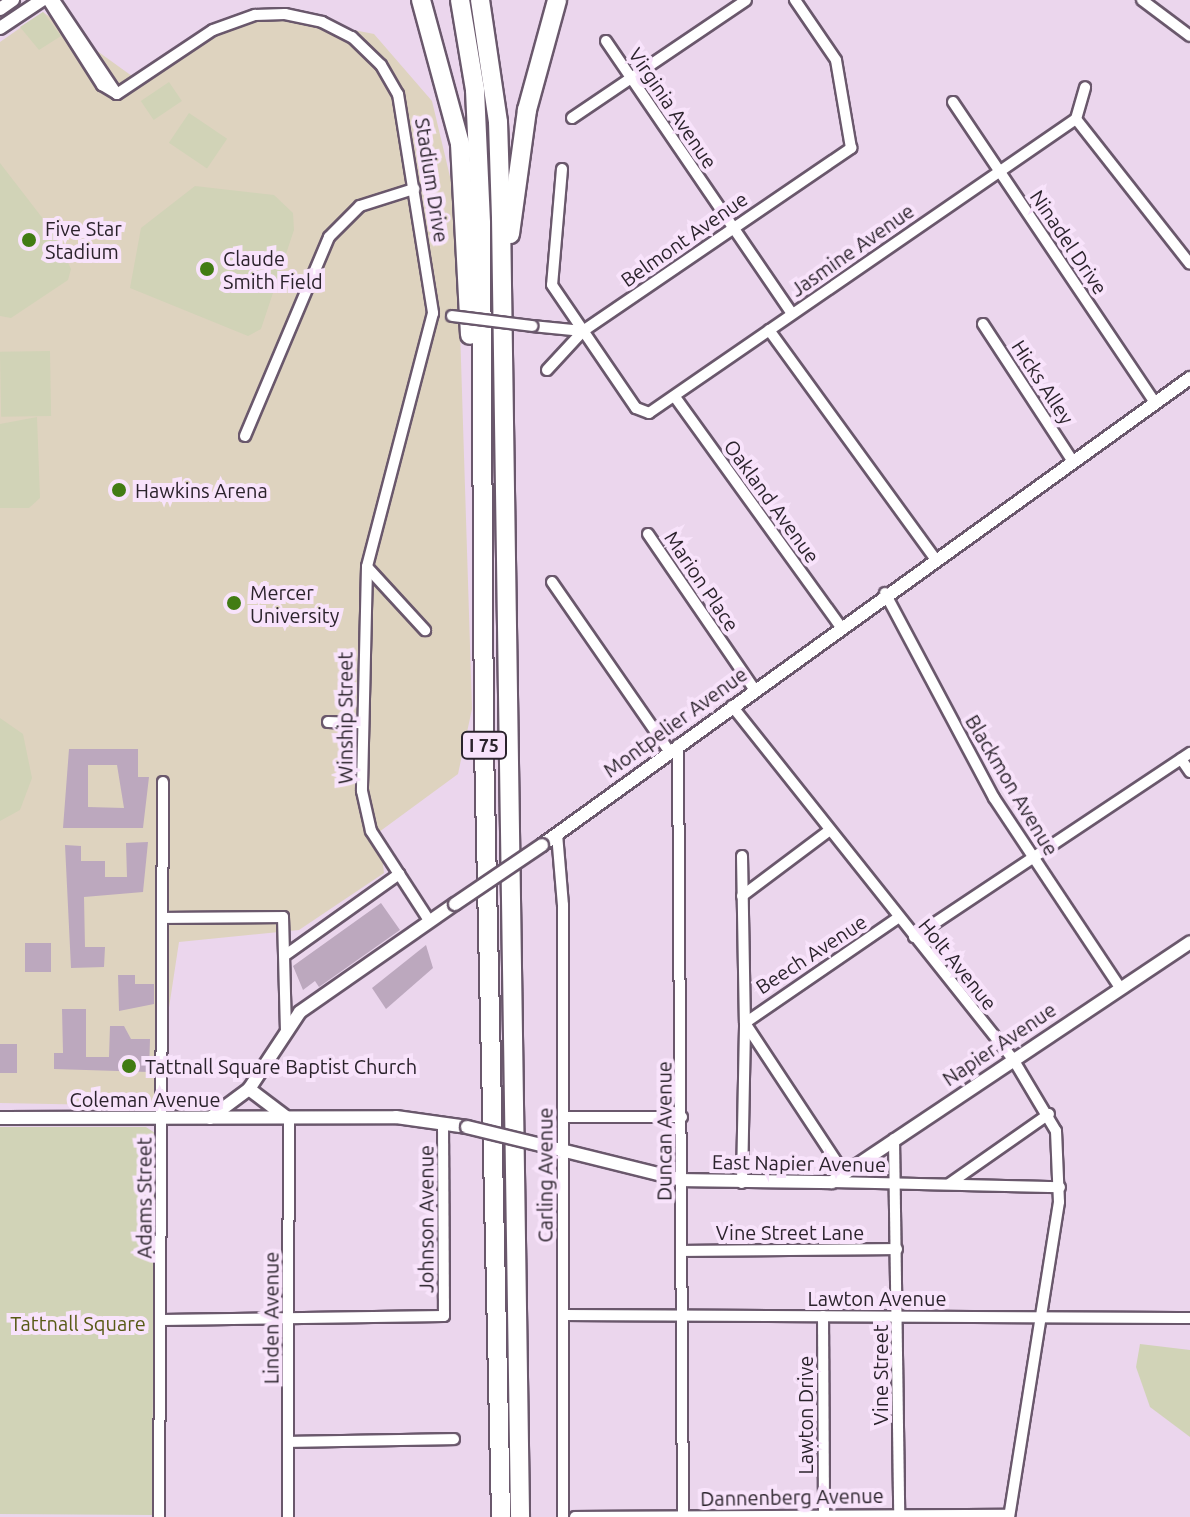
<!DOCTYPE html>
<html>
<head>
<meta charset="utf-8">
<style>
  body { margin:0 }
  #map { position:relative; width:1190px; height:1517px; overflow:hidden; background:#ebd6ed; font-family:Ubuntu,sans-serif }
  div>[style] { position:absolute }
  .education>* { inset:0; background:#ded3bf }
  .green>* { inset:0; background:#d1d3b7; transform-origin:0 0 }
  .building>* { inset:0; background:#bca8be; transform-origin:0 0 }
  .roads { filter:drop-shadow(2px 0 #6a586c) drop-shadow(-2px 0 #6a586c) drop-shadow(0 2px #6a586c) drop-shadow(0 -2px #6a586c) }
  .minor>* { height:10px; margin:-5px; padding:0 5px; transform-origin:5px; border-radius:5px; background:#fff }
  .tertiary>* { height:12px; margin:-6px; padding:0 6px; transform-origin:6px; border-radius:6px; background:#fff }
  .motorway>* { height:18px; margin:-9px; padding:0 9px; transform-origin:9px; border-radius:9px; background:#fff }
  .bridges { filter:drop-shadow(2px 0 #6a586c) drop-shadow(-2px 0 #6a586c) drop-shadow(0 2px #6a586c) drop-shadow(0 -2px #6a586c) }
  .minor-bridge>* { height:10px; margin:-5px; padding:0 5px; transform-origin:5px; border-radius:5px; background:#fff }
  .tertiary-bridge>* { height:12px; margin:-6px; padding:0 6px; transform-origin:6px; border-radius:6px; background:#fff }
  .dots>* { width:22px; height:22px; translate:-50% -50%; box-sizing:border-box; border:4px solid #f8e3fb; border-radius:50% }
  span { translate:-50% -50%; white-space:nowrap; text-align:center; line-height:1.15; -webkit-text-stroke:8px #f8e3fb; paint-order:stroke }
  .shield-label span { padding:2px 6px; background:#f8e3fb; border:2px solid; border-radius:6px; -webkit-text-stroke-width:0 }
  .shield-label { font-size:18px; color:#2b232c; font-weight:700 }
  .street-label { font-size:20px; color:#2b232c }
  .poi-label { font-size:20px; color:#2b232c }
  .left { translate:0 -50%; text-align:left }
  .park-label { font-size:20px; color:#585a16 }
</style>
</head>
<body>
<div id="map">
  <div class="education">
    <i style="clip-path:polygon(43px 12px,143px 84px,217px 33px,257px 20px,303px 20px,374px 34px,432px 101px,456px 202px,472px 709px,458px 774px,379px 832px,384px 873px,299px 930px,179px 942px,154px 1106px,0 1103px,0 42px)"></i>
  </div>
  <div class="green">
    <i style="clip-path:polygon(43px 12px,61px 36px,39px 50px,20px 27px)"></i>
    <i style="left:169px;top:82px;width:23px;height:34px;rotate:56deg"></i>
    <i style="left:189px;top:113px;width:46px;height:36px;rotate:34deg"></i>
    <i style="clip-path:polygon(0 163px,54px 233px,71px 269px,68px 280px,11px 318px,0 316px)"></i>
    <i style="clip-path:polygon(195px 186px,274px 195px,293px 213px,294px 230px,261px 329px,248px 336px,130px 288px,141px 228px)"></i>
    <i style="left:50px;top:351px;width:65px;height:50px;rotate:89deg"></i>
    <i style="clip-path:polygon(37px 417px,40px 498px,29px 508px,0 508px,0 424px)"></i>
    <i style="clip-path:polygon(0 718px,23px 734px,32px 778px,20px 810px,0 821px)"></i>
    <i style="clip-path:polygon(0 1127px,146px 1127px,155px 1133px,152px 1515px,0 1514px)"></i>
    <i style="clip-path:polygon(1140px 1344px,1190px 1350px,1190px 1437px,1150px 1407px,1136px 1367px)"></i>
  </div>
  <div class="building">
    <i style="clip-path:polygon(evenodd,69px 749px,138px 749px,138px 777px,149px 777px,143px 828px,63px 828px,69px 749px,88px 765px,117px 765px,124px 808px,88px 807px,88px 765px)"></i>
    <i style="clip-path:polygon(148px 842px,143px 892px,84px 897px,85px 947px,105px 947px,104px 967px,71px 968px,65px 845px,81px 846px,81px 861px,105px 861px,105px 877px,127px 877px,126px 843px)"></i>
    <i style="clip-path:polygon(381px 903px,400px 930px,319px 987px,315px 981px,303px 990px,293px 966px)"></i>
    <i style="left:25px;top:943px;width:26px;height:29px"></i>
    <i style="clip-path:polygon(426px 945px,433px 968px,386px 1009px,372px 988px)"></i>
    <i style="clip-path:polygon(118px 975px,135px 975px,135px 984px,154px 984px,154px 1004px,119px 1011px)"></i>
    <i style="clip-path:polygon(62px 1009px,86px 1009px,86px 1057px,109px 1057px,110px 1026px,124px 1026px,131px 1039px,150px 1039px,149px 1072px,54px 1069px,54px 1053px,63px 1053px)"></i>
    <i style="left:17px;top:1044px;width:29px;height:17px;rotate:90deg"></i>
  </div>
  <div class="roads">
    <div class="minor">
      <i style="left:48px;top:0;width:101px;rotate:57.6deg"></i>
      <i style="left:102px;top:85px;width:17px;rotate:31deg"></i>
      <i style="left:54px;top:0;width:113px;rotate:56.2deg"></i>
      <i style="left:1142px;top:0;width:60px;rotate:36.9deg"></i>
      <i style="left:606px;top:41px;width:330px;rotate:55.7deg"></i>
      <i style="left:117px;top:94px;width:115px;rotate:-33.7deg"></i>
      <i style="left:213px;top:30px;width:45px;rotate:-19.7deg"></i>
      <i style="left:255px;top:15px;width:30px;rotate:-2deg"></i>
      <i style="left:285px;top:14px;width:38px;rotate:12deg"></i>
      <i style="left:322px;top:22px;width:34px;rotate:27deg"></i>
      <i style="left:352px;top:37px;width:40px;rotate:44deg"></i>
      <i style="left:381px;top:65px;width:34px;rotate:60deg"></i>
      <i style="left:398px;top:94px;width:222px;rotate:80.9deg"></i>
      <i style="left:433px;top:313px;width:262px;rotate:104.6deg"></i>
      <i style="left:367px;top:567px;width:224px;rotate:91.3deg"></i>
      <i style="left:362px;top:791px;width:41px;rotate:77.3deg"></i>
      <i style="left:371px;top:831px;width:108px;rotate:57deg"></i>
      <i style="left:953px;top:102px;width:362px;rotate:56.1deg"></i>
      <i style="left:572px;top:118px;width:210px;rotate:-34.1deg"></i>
      <i style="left:1076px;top:119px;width:184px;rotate:51.8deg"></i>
      <i style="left:1076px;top:119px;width:33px;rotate:-74deg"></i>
      <i style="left:562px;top:169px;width:116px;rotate:94.9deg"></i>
      <i style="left:552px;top:285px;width:149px;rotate:55.7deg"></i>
      <i style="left:636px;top:408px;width:14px;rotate:21deg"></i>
      <i style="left:649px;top:413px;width:518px;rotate:-34.55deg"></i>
      <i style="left:983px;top:324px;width:163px;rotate:56.8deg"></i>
      <i style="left:532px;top:326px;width:51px;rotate:5.6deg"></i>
      <i style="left:769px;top:330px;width:281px;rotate:54deg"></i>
      <i style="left:547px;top:370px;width:53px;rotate:-47.3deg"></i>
      <i style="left:583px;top:331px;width:325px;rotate:-34.3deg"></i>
      <i style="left:851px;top:148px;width:89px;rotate:-99.7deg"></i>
      <i style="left:836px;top:60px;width:73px;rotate:-124.3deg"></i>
      <i style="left:675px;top:397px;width:282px;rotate:54.2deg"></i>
      <i style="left:245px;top:436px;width:216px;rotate:-67.1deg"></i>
      <i style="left:329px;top:237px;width:44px;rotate:-45deg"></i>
      <i style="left:360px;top:206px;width:57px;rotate:-17.5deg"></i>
      <i style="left:648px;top:534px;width:188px;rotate:55.6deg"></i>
      <i style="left:367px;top:567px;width:86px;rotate:47.4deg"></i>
      <i style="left:552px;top:582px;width:206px;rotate:55.3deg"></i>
      <i style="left:885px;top:593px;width:232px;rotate:62deg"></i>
      <i style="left:994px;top:798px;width:228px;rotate:56.4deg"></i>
      <i style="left:732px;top:706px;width:451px;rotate:51.5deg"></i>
      <i style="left:1013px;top:1059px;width:84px;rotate:59.2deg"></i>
      <i style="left:1056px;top:1131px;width:71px;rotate:87.6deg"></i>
      <i style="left:1059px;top:1202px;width:319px;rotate:99deg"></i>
      <i style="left:328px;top:722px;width:34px;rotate:2deg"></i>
      <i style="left:678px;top:745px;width:772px;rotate:89.63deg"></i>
      <i style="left:1181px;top:759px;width:16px;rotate:55deg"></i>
      <i style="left:557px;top:834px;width:71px;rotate:85.2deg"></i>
      <i style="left:563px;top:905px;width:612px;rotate:90deg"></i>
      <i style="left:742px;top:856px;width:167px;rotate:89deg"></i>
      <i style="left:745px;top:1023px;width:180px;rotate:56.6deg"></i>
      <i style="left:742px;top:896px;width:110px;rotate:-36.9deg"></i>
      <i style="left:163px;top:918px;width:120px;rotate:-0.5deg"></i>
      <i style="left:283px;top:917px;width:113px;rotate:88.5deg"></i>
      <i style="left:914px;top:937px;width:332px;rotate:-33.7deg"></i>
      <i style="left:287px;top:954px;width:138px;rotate:-35.5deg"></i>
      <i style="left:564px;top:1117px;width:118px"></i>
      <i style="left:894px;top:1139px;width:375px;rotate:89.2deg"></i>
      <i style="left:832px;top:1182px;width:228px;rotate:1.3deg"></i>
      <i style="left:742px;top:1183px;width:160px;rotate:-88.9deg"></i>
      <i style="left:745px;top:1023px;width:186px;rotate:-34.5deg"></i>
      <i style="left:949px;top:1184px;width:122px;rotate:-35deg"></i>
      <i style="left:682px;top:1251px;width:215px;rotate:-0.5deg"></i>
      <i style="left:563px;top:1315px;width:627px;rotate:0.27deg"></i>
      <i style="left:823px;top:1316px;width:199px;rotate:89.7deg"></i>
      <i style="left:162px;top:1320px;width:282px;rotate:-0.8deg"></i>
      <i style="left:444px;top:1316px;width:193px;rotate:-90.3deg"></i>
      <i style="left:289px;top:1442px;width:165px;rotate:-1deg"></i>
      <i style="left:159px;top:1517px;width:735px;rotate:-89.69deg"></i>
      <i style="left:288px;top:1517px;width:399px;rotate:-89.9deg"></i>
      <i style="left:575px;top:1517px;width:434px;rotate:-0.3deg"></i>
    </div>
    <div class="tertiary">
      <i style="left:0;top:9px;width:16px;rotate:-35deg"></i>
      <i style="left:0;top:28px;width:50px;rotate:-33.7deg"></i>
      <i style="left:542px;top:845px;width:799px;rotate:-35.78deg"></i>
      <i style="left:249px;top:1089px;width:46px;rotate:37.1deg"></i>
      <i style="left:0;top:1118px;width:396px;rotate:-0.1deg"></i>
      <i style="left:396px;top:1117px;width:72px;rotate:8deg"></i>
      <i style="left:210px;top:1118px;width:49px;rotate:-36.6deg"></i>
      <i style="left:249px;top:1089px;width:92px;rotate:-56.5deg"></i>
      <i style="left:300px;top:1012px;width:189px;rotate:-34.9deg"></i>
      <i style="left:541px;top:1145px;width:145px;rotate:13.9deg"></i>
      <i style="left:682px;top:1180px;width:150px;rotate:0.8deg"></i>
      <i style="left:832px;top:1182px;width:431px;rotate:-33.8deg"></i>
    </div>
    <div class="motorway">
      <i style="left:421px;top:0;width:149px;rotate:74.8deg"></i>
      <i style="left:460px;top:144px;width:191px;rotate:87deg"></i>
      <i style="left:460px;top:0;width:91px;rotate:80.5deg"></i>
      <i style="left:475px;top:90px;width:133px;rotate:87.4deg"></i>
      <i style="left:481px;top:223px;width:525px;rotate:89.67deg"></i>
      <i style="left:484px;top:748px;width:769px;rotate:88.73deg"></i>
      <i style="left:480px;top:0;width:123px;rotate:81.6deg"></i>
      <i style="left:498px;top:122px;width:95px;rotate:88.2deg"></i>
      <i style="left:501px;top:217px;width:1300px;rotate:89.16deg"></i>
      <i style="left:510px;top:234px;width:125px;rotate:-82.2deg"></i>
      <i style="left:527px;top:110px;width:114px;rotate:-74.7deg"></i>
    </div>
  </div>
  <div class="bridges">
    <div class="minor-bridge">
      <i style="left:452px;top:316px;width:81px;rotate:7.1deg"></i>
    </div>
    <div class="tertiary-bridge">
      <i style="left:455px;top:904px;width:105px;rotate:-34.1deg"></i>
      <i style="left:467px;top:1127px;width:76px;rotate:13.7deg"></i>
    </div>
  </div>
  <div class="dots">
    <i style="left:29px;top:240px;background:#427c14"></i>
    <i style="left:207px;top:269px;background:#427c14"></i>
    <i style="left:119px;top:490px;background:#427c14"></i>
    <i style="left:234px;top:603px;background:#427c14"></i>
    <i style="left:129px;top:1066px;background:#427c14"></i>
  </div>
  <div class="shield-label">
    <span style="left:484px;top:745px">I 75</span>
  </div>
  <div class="street-label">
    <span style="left:673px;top:108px;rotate:56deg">Virginia Avenue</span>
    <span style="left:432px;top:180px;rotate:81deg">Stadium Drive</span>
    <span style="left:684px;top:239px;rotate:-35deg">Belmont Avenue</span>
    <span style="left:1069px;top:242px;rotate:56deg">Ninadel Drive</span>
    <span style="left:852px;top:250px;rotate:-35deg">Jasmine Avenue</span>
    <span style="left:1043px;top:382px;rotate:57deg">Hicks Alley</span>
    <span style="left:772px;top:501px;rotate:54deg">Oakland Avenue</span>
    <span style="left:702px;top:581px;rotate:56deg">Marion Place</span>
    <span style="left:345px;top:718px;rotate:-90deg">Winship Street</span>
    <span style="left:675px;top:722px;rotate:-36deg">Montpelier Avenue</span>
    <span style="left:1012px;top:785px;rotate:59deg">Blackmon Avenue</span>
    <span style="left:811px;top:954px;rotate:-33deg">Beech Avenue</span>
    <span style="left:958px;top:964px;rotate:51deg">Holt Avenue</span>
    <span style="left:999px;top:1044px;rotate:-34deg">Napier Avenue</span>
    <span style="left:145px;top:1099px">Coleman Avenue</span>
    <span style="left:664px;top:1131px;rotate:-90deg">Duncan Avenue</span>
    <span style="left:799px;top:1163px;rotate:1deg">East Napier Avenue</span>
    <span style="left:545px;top:1175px;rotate:-90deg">Carling Avenue</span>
    <span style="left:144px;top:1198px;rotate:-90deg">Adams Street</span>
    <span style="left:426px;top:1219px;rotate:-90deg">Johnson Avenue</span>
    <span style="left:790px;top:1232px">Vine Street Lane</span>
    <span style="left:877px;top:1298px">Lawton Avenue</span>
    <span style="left:271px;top:1318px;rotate:-90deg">Linden Avenue</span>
    <span style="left:880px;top:1375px;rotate:-90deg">Vine Street</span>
    <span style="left:805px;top:1415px;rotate:-90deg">Lawton Drive</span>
    <span style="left:792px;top:1497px;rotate:-1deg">Dannenberg Avenue</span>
  </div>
  <div class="poi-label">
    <span class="left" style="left:45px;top:240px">Five Star<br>Stadium</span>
    <span class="left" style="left:223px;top:270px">Claude<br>Smith Field</span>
    <span class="left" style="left:135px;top:490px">Hawkins Arena</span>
    <span class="left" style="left:250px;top:604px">Mercer<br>University</span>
    <span class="left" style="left:145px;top:1066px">Tattnall Square Baptist Church</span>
  </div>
  <div class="park-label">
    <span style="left:78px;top:1323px">Tattnall Square</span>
  </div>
</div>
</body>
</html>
